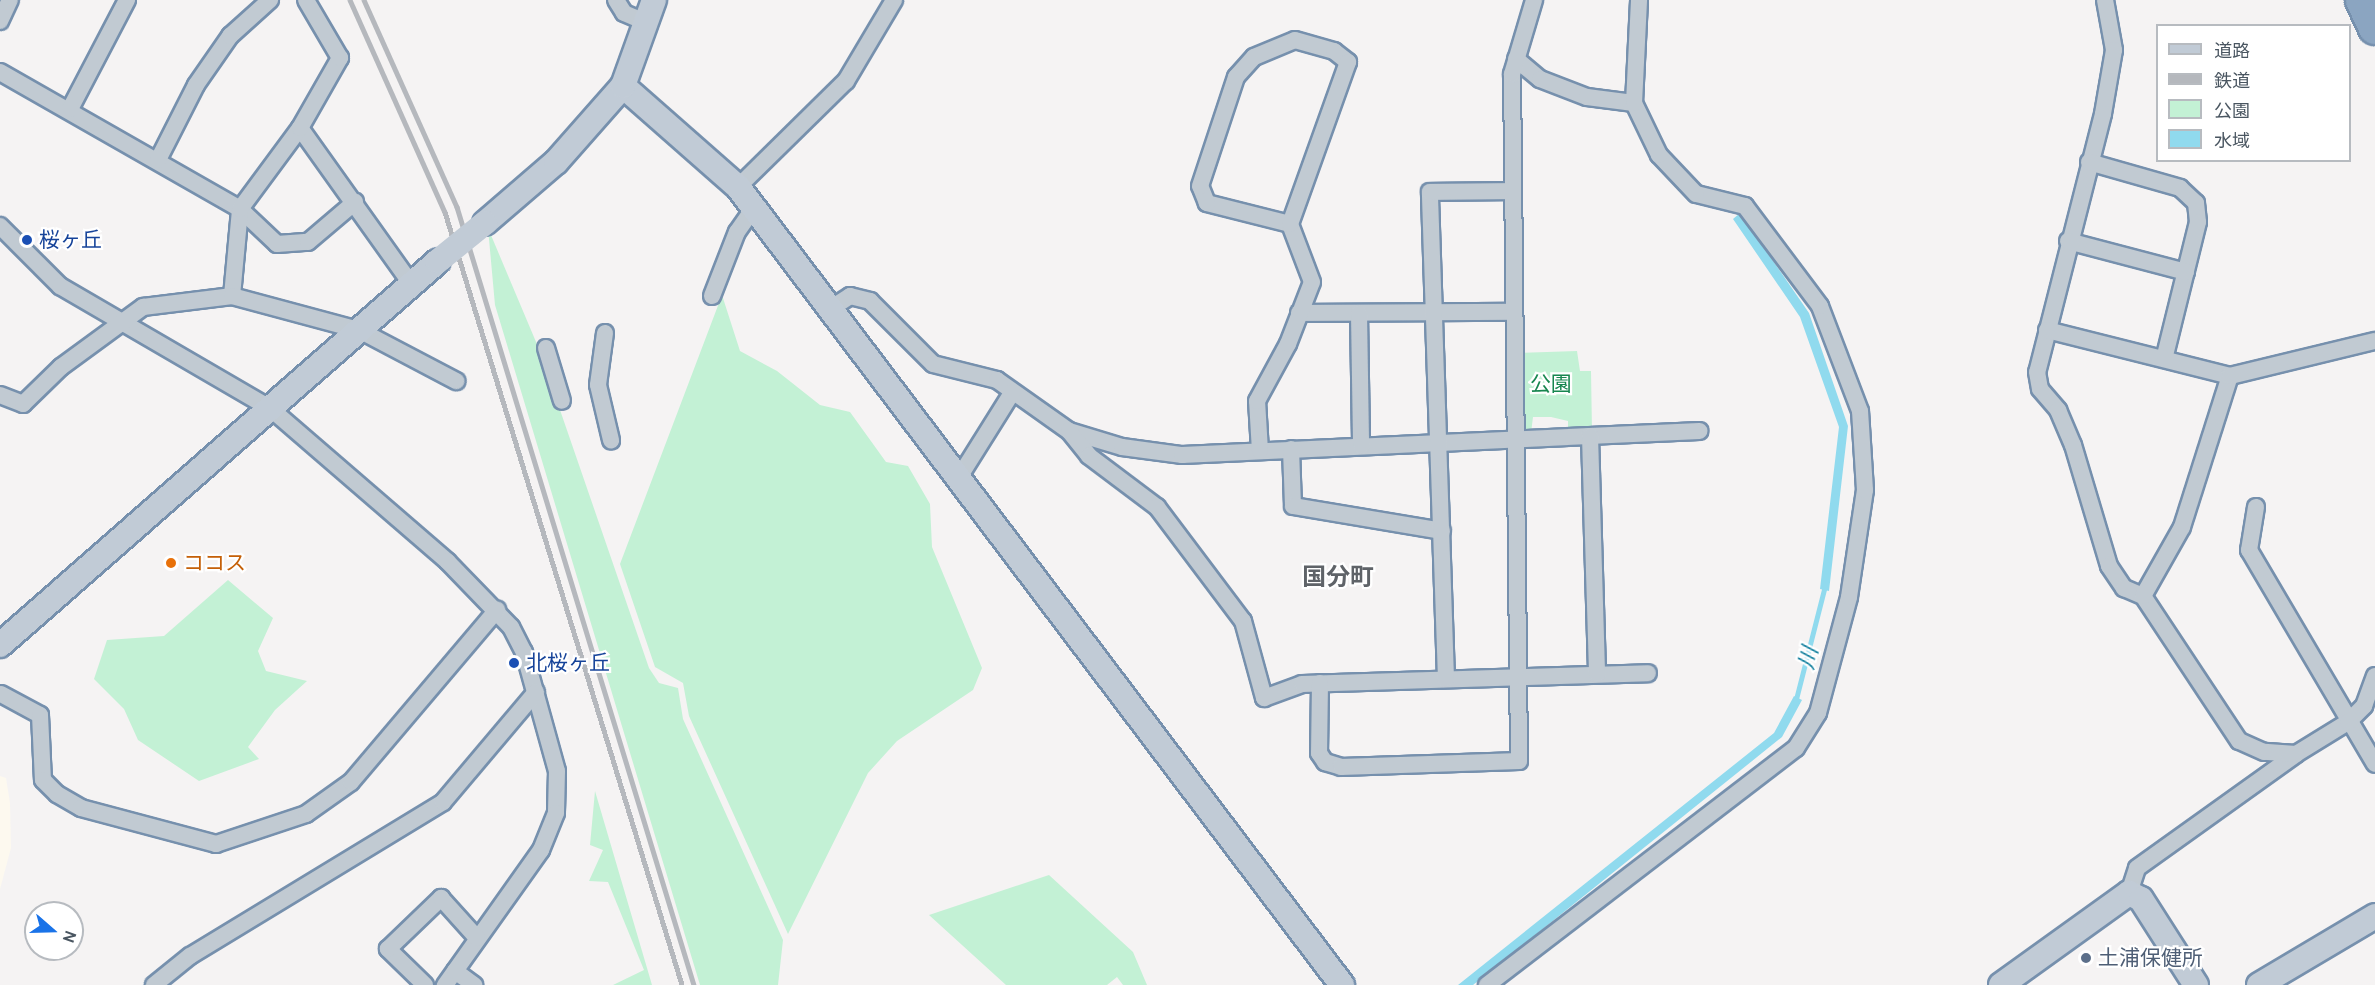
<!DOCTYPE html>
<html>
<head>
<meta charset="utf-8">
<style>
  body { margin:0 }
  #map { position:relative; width:2375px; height:985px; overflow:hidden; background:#f5f3f3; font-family:Cabin,"Noto Sans JP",sans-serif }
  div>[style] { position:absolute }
  .commercial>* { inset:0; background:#fdf9ef }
  .green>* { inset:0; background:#c3f1d5 }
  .water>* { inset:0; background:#90daee }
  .stream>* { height:5px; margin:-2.5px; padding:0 2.5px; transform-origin:2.5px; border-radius:2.5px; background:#90daee }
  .roads { filter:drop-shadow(2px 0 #7690ad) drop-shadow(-2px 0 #7690ad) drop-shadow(0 2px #7690ad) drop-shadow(0 -2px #7690ad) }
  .street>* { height:16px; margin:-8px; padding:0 8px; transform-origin:8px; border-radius:8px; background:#c1cad2 }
  .secondary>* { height:24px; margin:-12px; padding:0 12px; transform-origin:12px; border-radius:12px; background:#c1cbd6 }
  .highway>* { height:32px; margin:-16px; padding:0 16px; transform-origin:16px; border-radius:16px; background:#8ba5c1 }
  .rail>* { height:4.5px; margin:-2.25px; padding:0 2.25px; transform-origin:2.25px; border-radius:2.25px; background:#b5b8bd }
  .secondary-bridge>* { height:24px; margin:-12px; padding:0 12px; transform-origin:12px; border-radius:12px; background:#c1cbd6 }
  .dots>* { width:16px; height:16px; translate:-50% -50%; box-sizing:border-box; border:3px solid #fff; border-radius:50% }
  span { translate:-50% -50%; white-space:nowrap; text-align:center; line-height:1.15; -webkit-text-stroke:4.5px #fff; paint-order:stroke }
  .transit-label { font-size:21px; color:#164399 }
  .left { translate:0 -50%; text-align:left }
  .park-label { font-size:21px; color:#17864f }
  .food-label { font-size:21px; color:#c56008 }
  .service-label { font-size:21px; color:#4e5e75 }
  .water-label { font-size:22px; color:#0c7c9b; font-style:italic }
  .quarter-label { font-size:24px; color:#5f6368; font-weight:700 }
  .legend { position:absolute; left:2156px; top:24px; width:195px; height:138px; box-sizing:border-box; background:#fff; border:2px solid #b7bbc0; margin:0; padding:8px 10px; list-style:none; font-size:18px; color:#4a5661 }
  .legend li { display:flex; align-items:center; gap:12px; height:30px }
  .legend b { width:30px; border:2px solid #b7bbc0 }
  .north { position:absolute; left:24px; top:901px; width:60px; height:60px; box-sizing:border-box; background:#fff; border:2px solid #b7bbc0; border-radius:50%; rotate:110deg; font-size:16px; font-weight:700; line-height:24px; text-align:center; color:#4a5661 }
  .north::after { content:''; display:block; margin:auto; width:21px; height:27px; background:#1a73e8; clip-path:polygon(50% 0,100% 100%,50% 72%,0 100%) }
</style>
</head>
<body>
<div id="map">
  <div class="commercial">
    <i style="clip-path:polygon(0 776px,6px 778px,10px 803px,11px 848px,0 889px)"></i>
  </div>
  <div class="green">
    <i style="clip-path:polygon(488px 228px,539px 349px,649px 668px,659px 683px,678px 688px,683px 719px,783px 940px,778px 985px,700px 985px,495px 305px)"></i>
    <i style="clip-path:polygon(722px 295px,740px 351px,777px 371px,820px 405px,850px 412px,886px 462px,908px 466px,930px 504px,932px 547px,982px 668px,973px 690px,897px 741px,868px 773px,788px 934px,689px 716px,683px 683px,655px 667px,620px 564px)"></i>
    <i style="clip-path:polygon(1577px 351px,1580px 371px,1591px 371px,1592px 432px,1568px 432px,1568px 421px,1551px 417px,1533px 417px,1531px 433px,1520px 433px,1515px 353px)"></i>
    <i style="clip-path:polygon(228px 580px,273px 618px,258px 651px,266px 671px,307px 681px,275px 710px,248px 747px,259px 759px,199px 781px,138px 740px,124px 709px,94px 679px,107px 640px,164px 636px)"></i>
    <i style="clip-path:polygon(595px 791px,652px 985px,613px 985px,644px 970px,608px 882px,589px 881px,603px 850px,590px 845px)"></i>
    <i style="clip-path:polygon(1049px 875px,1133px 952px,1147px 985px,1123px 985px,1117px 977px,1107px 985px,1006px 985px,929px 915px)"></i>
  </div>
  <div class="water">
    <i style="clip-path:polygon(1740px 213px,1809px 313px,1848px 426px,1829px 591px,1820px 589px,1839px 427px,1800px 317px,1733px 219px)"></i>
    <i style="clip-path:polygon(1794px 696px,1802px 700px,1782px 737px,1473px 985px,1458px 985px,1774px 733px)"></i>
  </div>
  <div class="stream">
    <i style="left:1795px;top:703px;width:122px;rotate:-75.7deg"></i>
  </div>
  <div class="roads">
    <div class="street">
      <i style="left:616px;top:0;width:15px;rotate:58deg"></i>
      <i style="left:624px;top:13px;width:26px;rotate:23deg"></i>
      <i style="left:2105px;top:0;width:51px;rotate:79.8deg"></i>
      <i style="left:2114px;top:50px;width:65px;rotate:99.8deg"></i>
      <i style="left:2103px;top:114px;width:266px;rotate:104.3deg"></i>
      <i style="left:2037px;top:372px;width:17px;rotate:80deg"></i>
      <i style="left:2040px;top:389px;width:28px;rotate:49deg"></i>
      <i style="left:2058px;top:410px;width:38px;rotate:67deg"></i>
      <i style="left:2073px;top:445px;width:126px;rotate:73.4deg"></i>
      <i style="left:2109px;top:566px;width:27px;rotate:56deg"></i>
      <i style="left:2124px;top:588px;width:21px;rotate:23deg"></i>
      <i style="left:0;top:21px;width:23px;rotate:-65deg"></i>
      <i style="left:1516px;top:59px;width:31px;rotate:40deg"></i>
      <i style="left:1540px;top:79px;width:50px;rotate:21deg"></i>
      <i style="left:1587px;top:97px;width:47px;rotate:7.3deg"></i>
      <i style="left:0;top:72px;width:276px;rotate:29.7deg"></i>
      <i style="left:240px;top:209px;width:51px;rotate:43.4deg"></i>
      <i style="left:277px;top:244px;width:31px;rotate:-4deg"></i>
      <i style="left:308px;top:242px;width:62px;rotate:-40.4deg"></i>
      <i style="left:70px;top:109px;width:123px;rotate:-62.4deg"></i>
      <i style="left:300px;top:128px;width:193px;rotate:54.5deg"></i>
      <i style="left:158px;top:160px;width:84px;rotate:-63.1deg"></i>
      <i style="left:196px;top:85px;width:60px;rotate:-55.2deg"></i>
      <i style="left:230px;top:36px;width:54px;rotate:-42deg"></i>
      <i style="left:2089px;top:162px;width:95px;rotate:15.9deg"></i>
      <i style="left:2180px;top:188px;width:22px;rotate:43deg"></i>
      <i style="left:2196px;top:203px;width:19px;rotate:84deg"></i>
      <i style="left:2198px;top:222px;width:141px;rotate:103.9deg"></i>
      <i style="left:738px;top:187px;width:151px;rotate:-44.5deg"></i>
      <i style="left:846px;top:81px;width:94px;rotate:-59.3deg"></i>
      <i style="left:0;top:226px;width:85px;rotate:45deg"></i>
      <i style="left:60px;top:286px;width:244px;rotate:30.2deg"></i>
      <i style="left:271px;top:409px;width:233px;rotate:40.8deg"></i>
      <i style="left:447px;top:561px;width:92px;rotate:45.9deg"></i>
      <i style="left:511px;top:627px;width:28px;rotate:63deg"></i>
      <i style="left:524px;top:652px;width:123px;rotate:74.5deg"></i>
      <i style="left:557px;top:771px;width:42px;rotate:91.4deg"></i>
      <i style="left:556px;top:813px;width:40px;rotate:112deg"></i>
      <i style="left:541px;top:850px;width:166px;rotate:125.4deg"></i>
      <i style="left:2068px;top:241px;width:122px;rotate:14.7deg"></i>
      <i style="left:232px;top:296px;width:87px;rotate:-84.7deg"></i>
      <i style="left:240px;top:209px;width:101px;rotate:-53.5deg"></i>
      <i style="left:300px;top:128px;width:81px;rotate:-60.3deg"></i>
      <i style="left:340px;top:58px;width:67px;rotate:-120.4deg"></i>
      <i style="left:712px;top:296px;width:69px;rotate:-68.7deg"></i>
      <i style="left:737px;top:232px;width:28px;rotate:-55deg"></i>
      <i style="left:830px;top:309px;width:24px;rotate:-33deg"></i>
      <i style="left:850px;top:296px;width:21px;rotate:14deg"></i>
      <i style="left:870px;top:301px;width:89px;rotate:45deg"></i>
      <i style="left:933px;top:364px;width:66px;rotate:14deg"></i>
      <i style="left:997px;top:380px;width:88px;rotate:35.3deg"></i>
      <i style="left:1069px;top:431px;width:55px;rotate:16.8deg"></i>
      <i style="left:1122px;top:447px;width:61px;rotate:7.6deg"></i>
      <i style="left:1182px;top:455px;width:518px;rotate:-2.66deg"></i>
      <i style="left:1299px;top:313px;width:213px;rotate:-0.3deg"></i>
      <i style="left:1359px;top:313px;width:133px;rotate:89.1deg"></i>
      <i style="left:2047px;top:330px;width:189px;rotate:14.1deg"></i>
      <i style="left:605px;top:333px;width:52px;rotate:97.7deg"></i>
      <i style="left:598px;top:385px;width:57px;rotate:76.7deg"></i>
      <i style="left:546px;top:348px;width:55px;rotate:73.2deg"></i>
      <i style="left:0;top:395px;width:25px;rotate:21deg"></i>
      <i style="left:23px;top:404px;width:53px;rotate:-44.2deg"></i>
      <i style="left:61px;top:367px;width:102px;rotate:-36.2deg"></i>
      <i style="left:143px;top:307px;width:90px;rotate:-7deg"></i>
      <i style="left:232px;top:296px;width:131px;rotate:15deg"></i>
      <i style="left:359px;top:330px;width:110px;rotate:27.7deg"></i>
      <i style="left:1069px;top:431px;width:32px;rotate:51deg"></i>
      <i style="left:1089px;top:456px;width:85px;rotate:36.9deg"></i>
      <i style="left:1157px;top:507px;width:143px;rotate:53deg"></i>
      <i style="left:1243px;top:621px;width:80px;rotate:74.7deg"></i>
      <i style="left:1264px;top:698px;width:40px;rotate:-20.2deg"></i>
      <i style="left:1302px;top:684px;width:346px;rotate:-1.8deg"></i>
      <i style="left:1590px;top:436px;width:238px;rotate:88.3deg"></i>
      <i style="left:1291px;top:449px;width:57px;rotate:88deg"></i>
      <i style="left:1293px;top:506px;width:151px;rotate:9.5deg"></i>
      <i style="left:1260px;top:451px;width:50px;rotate:-93.4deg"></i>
      <i style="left:1257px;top:401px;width:65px;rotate:-61.5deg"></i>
      <i style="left:1288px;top:344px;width:66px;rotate:-68.8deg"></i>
      <i style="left:1312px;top:282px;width:62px;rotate:-110.8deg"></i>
      <i style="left:1290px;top:224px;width:86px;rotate:-165.8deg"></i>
      <i style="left:1207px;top:203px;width:18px;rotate:-112deg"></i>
      <i style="left:1200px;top:186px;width:115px;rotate:-71.7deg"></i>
      <i style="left:1236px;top:77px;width:27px;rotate:-48deg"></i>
      <i style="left:1254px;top:57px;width:44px;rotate:-22.5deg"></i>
      <i style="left:1295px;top:40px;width:41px;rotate:15.8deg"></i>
      <i style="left:1334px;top:51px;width:18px;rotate:38deg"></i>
      <i style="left:1348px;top:62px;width:172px;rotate:109.7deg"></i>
      <i style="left:958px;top:479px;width:102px;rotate:-57.9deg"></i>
      <i style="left:2256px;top:507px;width:44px;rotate:99.2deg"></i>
      <i style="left:2249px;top:550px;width:248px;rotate:59.5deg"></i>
      <i style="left:1446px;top:679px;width:487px;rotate:-91.9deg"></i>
      <i style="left:1430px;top:192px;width:81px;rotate:-0.7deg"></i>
      <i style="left:1320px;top:683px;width:70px;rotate:90.8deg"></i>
      <i style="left:1319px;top:753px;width:11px;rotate:56deg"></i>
      <i style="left:1325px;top:762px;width:17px;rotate:17deg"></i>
      <i style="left:1341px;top:767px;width:178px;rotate:-1.9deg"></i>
      <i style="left:1519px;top:761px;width:687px;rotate:-90.58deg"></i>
      <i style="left:1512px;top:74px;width:77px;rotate:-73.4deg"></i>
      <i style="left:1px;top:694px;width:44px;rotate:28.3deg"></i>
      <i style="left:40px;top:715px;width:65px;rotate:87.4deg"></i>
      <i style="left:43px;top:780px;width:20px;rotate:45deg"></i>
      <i style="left:57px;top:794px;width:28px;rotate:30deg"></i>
      <i style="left:81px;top:808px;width:140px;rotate:14.9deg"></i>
      <i style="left:216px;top:844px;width:95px;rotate:-18.4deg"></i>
      <i style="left:306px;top:814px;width:55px;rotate:-35.4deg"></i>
      <i style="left:351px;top:782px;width:226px;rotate:-49.7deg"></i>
      <i style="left:2296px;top:754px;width:61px;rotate:-31.6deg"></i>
      <i style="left:2348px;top:722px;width:23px;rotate:-45deg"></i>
      <i style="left:2364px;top:706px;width:32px;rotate:-70deg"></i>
      <i style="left:2129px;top:893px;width:26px;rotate:-72deg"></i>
      <i style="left:2137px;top:868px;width:196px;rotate:-35.6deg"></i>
      <i style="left:2296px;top:754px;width:32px;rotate:-176deg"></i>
      <i style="left:2264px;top:752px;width:27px;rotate:-156deg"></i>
      <i style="left:2239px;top:741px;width:174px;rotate:-123.5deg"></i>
      <i style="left:2143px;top:596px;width:79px;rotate:-60.5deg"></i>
      <i style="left:2182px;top:527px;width:158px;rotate:-72.4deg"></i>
      <i style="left:2230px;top:376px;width:149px;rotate:-13.6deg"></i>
      <i style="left:455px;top:971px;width:24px;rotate:36deg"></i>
      <i style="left:154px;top:985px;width:46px;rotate:-38.9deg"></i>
      <i style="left:190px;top:956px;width:296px;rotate:-31.3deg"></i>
      <i style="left:443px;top:802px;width:144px;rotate:-49.8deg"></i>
      <i style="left:425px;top:985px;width:52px;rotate:-135.8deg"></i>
      <i style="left:388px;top:949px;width:74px;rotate:-43.9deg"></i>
      <i style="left:441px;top:898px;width:54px;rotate:48deg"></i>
      <i style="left:1487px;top:985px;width:389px;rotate:-37.5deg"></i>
      <i style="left:1796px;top:748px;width:41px;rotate:-57.8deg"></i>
      <i style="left:1818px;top:713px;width:120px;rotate:-75deg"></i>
      <i style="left:1849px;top:597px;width:108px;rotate:-81.5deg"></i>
      <i style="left:1865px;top:490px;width:79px;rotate:-93.6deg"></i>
      <i style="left:1860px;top:411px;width:112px;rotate:-110.9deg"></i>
      <i style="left:1820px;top:306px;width:125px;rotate:-126.9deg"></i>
      <i style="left:1745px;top:206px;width:50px;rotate:-166.2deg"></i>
      <i style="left:1696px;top:194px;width:54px;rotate:-133.5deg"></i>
      <i style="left:1659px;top:155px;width:58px;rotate:-115.7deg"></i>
      <i style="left:1634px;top:103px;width:103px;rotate:-87.2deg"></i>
    </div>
    <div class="secondary">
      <i style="left:623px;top:86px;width:153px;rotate:41.3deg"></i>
      <i style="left:738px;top:187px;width:1001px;rotate:52.88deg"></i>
      <i style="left:485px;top:223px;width:94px;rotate:-40.7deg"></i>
      <i style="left:556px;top:162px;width:101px;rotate:-48.6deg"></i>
      <i style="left:623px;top:86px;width:91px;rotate:-70.2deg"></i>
      <i style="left:0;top:645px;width:582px;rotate:-41.24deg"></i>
      <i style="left:2001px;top:985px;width:158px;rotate:-35.7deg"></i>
      <i style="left:2129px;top:893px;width:13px;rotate:27deg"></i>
      <i style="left:2141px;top:899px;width:102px;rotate:57.4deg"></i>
      <i style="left:2259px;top:985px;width:135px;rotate:-30.7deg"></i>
    </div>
    <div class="highway">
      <i style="left:2362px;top:0;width:31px;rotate:65deg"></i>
    </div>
  </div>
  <div class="rail">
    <i style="left:350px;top:0;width:232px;rotate:65.9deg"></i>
    <i style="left:445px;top:212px;width:809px;rotate:72.95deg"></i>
    <i style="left:364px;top:0;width:227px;rotate:65.8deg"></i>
    <i style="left:457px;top:207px;width:813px;rotate:73.06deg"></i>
  </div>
  <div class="secondary-bridge">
    <i style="left:438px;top:261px;width:60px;rotate:-39deg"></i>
  </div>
  <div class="dots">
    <i style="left:27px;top:240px;background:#1a4fb4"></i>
    <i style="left:171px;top:563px;background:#e8710a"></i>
    <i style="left:514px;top:663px;background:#1a4fb4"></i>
    <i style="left:2086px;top:958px;background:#5c6f8a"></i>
  </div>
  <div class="transit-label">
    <span class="left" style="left:39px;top:240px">桜ヶ丘</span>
    <span class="left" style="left:526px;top:663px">北桜ヶ丘</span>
  </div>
  <div class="park-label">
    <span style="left:1551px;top:384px">公園</span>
  </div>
  <div class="food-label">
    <span class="left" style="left:183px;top:563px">ココス</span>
  </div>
  <div class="service-label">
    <span class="left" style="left:2098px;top:958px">土浦保健所</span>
  </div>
  <div class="water-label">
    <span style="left:1808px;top:658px;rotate:-76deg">川</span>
  </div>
  <div class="quarter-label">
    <span style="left:1338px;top:577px">国分町</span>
  </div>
  <ul class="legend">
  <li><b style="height:8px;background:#c1cbd6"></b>道路</li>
  <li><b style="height:8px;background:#b5b8bd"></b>鉄道</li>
  <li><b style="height:16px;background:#c3f1d5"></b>公園</li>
  <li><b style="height:16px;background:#90daee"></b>水域</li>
  </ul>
  <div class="north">N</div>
</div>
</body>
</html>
